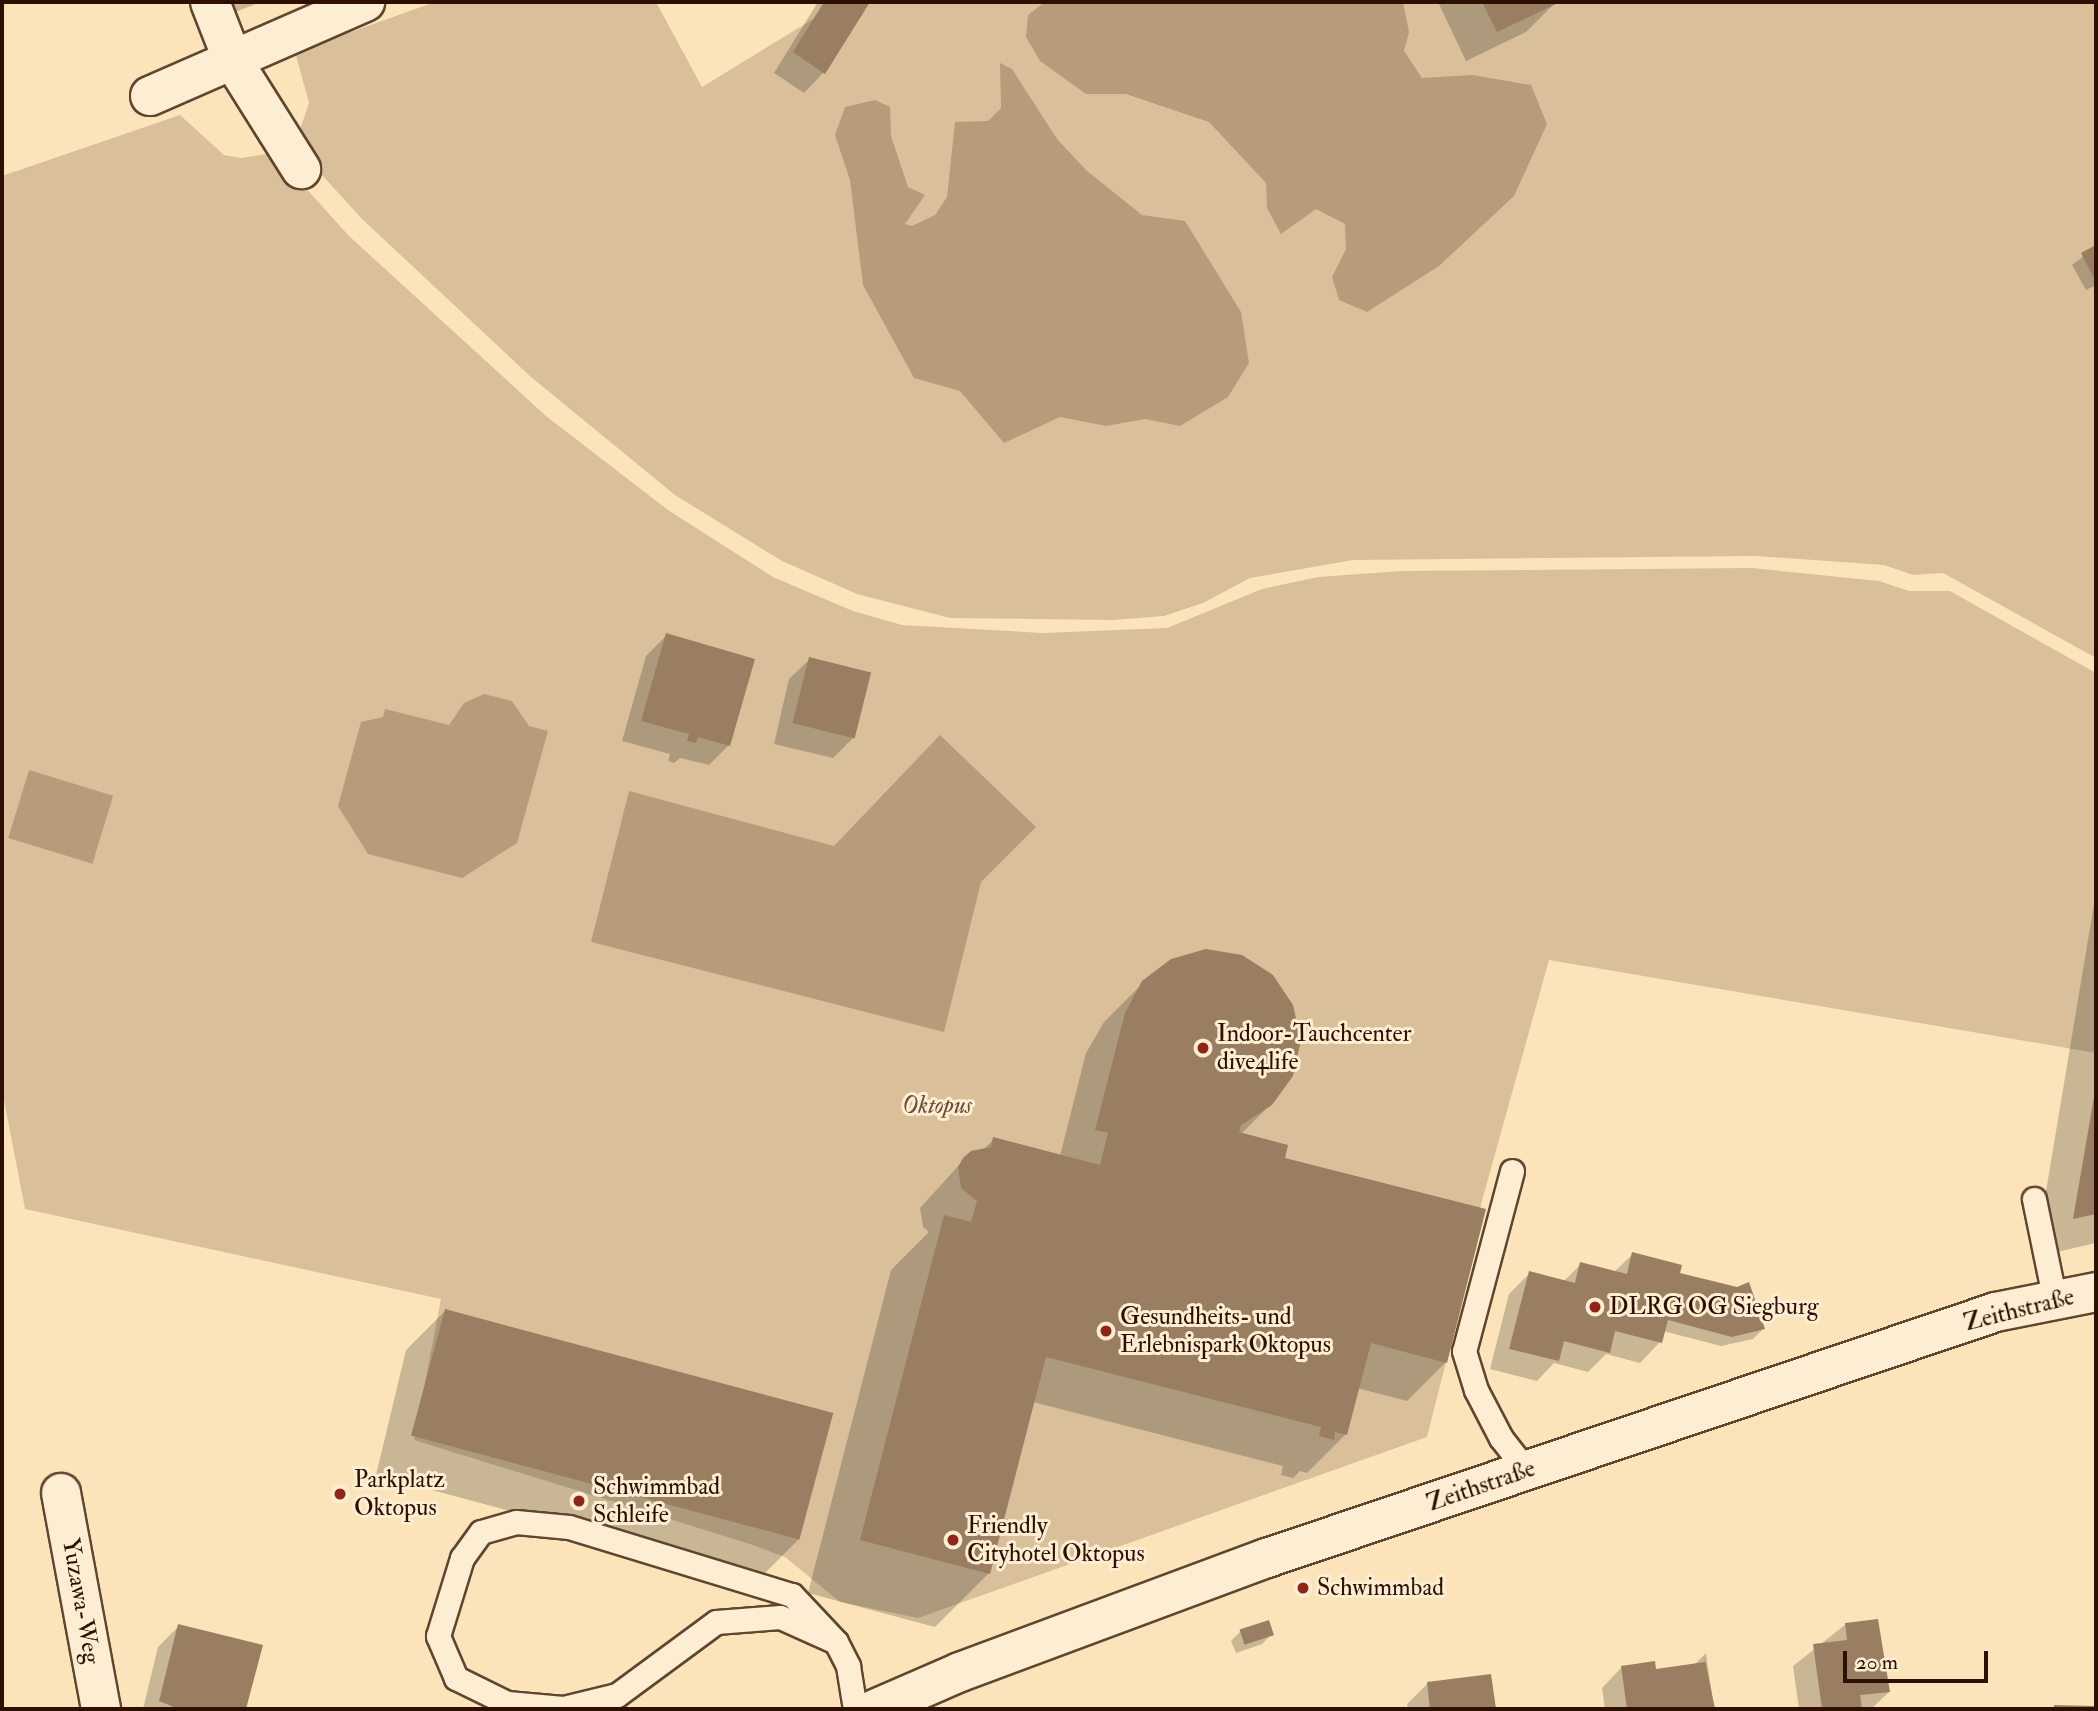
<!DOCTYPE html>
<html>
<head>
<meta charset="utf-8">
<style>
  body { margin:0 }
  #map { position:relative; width:2098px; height:1711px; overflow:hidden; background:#fce4ba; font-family:"IM FELL Double Pica",serif }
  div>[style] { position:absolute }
  .green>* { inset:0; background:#d9c09b }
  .water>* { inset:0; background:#b69c7b; transform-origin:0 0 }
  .shadow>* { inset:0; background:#0003 }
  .building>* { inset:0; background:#997e61; transform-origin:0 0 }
  .roads { filter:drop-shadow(2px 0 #61452f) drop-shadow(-2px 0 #61452f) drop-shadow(0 2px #61452f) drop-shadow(0 -2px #61452f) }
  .lane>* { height:23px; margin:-11.5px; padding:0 11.5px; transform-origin:11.5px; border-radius:11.5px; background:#fdedd2 }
  .street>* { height:38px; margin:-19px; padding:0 19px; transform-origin:19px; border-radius:19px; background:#fdedd2 }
  .secondary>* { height:38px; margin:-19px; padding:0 19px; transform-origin:19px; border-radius:19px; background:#fdedd2 }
  .dots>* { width:19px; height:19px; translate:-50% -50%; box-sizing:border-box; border:4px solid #fdedd2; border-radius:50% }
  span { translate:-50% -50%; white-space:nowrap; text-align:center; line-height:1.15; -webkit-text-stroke:6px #fdedd2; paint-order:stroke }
  .poi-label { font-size:24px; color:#2d1001 }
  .left { translate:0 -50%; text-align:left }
  .park-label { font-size:24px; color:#694e37; font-style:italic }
  .street-label { font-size:24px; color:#2d1001 }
  .frame { position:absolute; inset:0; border:4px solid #2d1001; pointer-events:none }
  .scale { position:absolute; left:1843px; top:1651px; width:145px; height:32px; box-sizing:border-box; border:4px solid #2d1001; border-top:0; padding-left:9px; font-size:21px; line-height:24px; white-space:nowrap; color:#2d1001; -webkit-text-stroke:5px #fdedd2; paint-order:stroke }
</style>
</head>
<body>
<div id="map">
  <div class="green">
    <i style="clip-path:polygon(435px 2px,656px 2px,702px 87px,841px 2px,2096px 2px,2096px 658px,1943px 573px,1913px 575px,1884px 565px,1755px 556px,1353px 560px,1250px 578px,1203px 603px,1164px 616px,1113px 620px,950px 618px,857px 594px,782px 561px,675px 495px,531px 377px,362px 219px,321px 174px,297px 138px,309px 103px,295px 52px)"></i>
    <i style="clip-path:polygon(180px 115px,224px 155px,241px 158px,274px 153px,349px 236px,546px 416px,668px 510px,773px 577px,853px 611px,902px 625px,1043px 633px,1167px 628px,1262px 589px,1318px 577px,1402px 571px,1752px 568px,1879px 581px,1909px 591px,1950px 591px,2096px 673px,2096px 1053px,1549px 960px,1480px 1208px,1485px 1209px,1427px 1437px,918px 1618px,840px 1602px,785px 1557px,750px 1544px,414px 1440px,441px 1299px,25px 1209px,2px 1090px,2px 176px)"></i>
  </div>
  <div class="water">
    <i style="clip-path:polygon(1045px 2px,1403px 2px,1409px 32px,1404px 51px,1422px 78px,1473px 75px,1531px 85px,1547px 124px,1514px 196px,1439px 266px,1367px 312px,1339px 300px,1332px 277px,1346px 249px,1345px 224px,1316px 209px,1281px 234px,1267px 208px,1266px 183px,1209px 122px,1126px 94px,1086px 94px,1040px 61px,1026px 37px,1028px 15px)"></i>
    <i style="clip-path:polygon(1000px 63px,1012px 69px,1057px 139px,1087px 171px,1142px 215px,1185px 221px,1241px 312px,1249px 363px,1228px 397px,1180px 426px,1145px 419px,1106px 426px,1060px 417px,1004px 443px,960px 391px,914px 378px,863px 285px,850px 180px,835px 135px,845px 107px,875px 100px,890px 107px,891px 136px,908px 187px,925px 195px,905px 224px,912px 226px,935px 215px,947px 197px,955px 122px,988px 121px,1001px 108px)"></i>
    <i style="clip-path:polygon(484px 694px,512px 701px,529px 726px,548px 731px,517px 843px,462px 878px,368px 854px,338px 806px,361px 722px,383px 717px,385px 709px,449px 725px,464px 703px)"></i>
    <i style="clip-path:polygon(940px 735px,1036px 827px,981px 882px,944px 1032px,591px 942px,629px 791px,834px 846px)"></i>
    <i style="left:29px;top:770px;width:88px;height:71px;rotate:17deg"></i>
  </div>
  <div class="shadow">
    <i style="clip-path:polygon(225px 2px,261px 2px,230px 14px)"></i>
    <i style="clip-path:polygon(818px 2px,868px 2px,824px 72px,804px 93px,774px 73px)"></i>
    <i style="clip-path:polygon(1438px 2px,1556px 2px,1526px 32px,1466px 61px)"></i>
    <i style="clip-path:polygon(2096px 247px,2096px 285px,2086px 290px,2072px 265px)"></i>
    <i style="clip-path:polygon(667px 635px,729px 745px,709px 765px,680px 758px,674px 763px,668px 761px,670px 754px,622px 741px,646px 656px)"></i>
    <i style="clip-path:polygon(810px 659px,853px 738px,833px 758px,774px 744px,789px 679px)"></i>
    <i style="clip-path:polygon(2096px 892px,2096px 1243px,2035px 1257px)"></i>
    <i style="clip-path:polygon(1144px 982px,1271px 1104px,1241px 1134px,1282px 1159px,1446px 1362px,1407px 1401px,1357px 1388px,1346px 1434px,1307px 1473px,1300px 1471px,1293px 1478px,1281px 1475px,1283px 1466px,1033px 1402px,988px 1574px,935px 1627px,808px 1593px,891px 1270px,929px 1232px,923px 1227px,920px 1208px,971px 1152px,983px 1150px,994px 1139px,1060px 1156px,1086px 1053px,1104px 1022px)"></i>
    <i style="clip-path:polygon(1633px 1254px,1678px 1274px,1763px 1329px,1753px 1339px,1721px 1346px,1663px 1331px,1660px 1342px,1640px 1363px,1606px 1354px,1588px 1372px,1554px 1363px,1537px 1381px,1490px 1369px,1509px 1294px,1530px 1273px,1563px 1282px,1581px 1264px,1614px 1272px)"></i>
    <i style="clip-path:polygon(445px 1311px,799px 1539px,760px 1578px,376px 1475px,406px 1350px)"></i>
    <i style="clip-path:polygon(1846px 1624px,1889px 1692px,1871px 1709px,1799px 1709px,1793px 1666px)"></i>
    <i style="clip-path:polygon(179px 1626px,260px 1647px,244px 1709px,143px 1709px,158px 1647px)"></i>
    <i style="clip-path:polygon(1241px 1631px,1272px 1634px,1262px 1644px,1236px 1653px,1231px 1641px)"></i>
    <i style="clip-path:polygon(1706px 1653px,1714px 1709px,1605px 1709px,1602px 1688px,1622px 1667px,1655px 1670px,1693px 1666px)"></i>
    <i style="clip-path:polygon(1490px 1676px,1494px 1709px,1408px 1709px,1407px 1704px,1428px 1683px)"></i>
  </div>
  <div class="building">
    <i style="clip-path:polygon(824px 2px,870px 2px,825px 74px,793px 52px)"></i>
    <i style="clip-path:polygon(1482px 2px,1560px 2px,1497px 32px)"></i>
    <i style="clip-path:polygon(2096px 245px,2096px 282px,2081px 253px)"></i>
    <i style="clip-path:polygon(666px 633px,755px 659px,730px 746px,698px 737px,696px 743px,687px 741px,689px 734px,641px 721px)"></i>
    <i style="left:809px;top:657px;width:64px;height:68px;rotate:14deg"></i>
    <i style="clip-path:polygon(1206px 949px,1242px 955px,1273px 975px,1293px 1005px,1301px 1040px,1293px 1076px,1272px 1105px,1241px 1125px,1239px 1132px,1288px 1145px,1285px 1158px,1486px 1209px,1447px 1363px,1371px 1343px,1347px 1435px,1335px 1432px,1334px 1440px,1319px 1436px,1321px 1427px,1046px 1357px,990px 1574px,860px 1540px,944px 1215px,971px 1222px,977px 1201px,961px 1188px,958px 1167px,963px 1158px,971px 1151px,991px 1147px,993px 1137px,1100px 1165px,1108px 1133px,1095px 1130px,1125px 1013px,1142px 981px,1171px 959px)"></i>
    <i style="clip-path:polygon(2095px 1091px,2096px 1214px,2073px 1219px)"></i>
    <i style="clip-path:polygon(1632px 1252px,1682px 1265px,1680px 1273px,1737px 1287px,1749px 1282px,1765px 1329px,1732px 1337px,1668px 1320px,1662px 1343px,1615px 1331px,1610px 1353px,1564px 1341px,1559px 1361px,1509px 1349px,1529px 1271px,1575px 1283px,1580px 1262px,1627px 1274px)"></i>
    <i style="left:445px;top:1309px;width:402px;height:131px;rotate:15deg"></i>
    <i style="clip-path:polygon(1878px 1619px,1890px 1692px,1860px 1695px,1862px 1709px,1822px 1709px,1813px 1644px,1847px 1640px,1845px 1623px)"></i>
    <i style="left:1269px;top:1620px;width:16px;height:31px;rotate:72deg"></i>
    <i style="clip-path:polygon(178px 1624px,263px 1645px,246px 1709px,179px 1709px,159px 1701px)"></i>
    <i style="clip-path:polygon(1704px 1655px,1715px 1709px,1627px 1709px,1621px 1666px,1655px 1661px,1656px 1669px,1705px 1662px)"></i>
    <i style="clip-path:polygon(1491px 1674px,1496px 1709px,1430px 1709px,1427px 1682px)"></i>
    <i style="clip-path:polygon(2054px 1705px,2096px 1706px,2096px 1709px,2054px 1709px)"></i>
  </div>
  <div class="roads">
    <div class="lane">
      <i style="left:1512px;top:1171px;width:186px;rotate:104.9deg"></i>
      <i style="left:1464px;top:1351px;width:41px;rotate:72.9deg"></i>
      <i style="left:1476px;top:1390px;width:54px;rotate:62.5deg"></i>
      <i style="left:1501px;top:1438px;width:41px;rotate:52deg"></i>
      <i style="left:2034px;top:1199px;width:104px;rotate:78.4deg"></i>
      <i style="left:836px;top:1642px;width:61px;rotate:-155.9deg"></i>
      <i style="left:780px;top:1617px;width:64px;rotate:175.5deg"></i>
      <i style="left:716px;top:1622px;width:123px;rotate:143.6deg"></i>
      <i style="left:617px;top:1695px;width:56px;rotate:166.5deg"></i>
      <i style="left:563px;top:1708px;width:56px;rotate:-174.9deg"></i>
      <i style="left:507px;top:1703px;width:57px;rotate:-153.9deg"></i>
      <i style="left:456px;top:1678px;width:46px;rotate:-113.2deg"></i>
      <i style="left:438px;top:1636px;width:82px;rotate:-72.9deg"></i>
      <i style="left:462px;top:1558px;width:32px;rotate:-54deg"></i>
      <i style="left:481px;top:1532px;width:36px;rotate:-16deg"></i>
      <i style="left:516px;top:1522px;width:53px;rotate:5.4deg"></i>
      <i style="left:569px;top:1527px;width:233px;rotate:17deg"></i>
      <i style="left:792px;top:1595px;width:64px;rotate:46.9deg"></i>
      <i style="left:836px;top:1642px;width:27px;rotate:63deg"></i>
      <i style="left:848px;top:1666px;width:44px;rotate:80.8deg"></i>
    </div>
    <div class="street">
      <i style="left:210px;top:2px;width:63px;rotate:68.7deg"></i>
      <i style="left:233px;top:61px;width:128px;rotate:57.8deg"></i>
      <i style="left:150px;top:96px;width:235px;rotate:-23.6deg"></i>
      <i style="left:61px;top:1493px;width:220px;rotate:79.5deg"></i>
    </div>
    <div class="secondary">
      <i style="left:875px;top:1709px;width:93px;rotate:-23.5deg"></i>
      <i style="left:960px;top:1672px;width:327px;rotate:-20.4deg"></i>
      <i style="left:1267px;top:1558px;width:769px;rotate:-18.65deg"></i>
      <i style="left:1996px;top:1312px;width:102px;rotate:-11.3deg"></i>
    </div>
  </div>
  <div class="dots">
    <i style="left:1203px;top:1048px;background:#8f2418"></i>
    <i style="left:1595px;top:1307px;background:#8f2418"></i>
    <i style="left:1106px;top:1331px;background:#8f2418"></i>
    <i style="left:340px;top:1494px;background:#8f2418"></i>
    <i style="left:579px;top:1501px;background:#8f2418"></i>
    <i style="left:953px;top:1540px;background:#8f2418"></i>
    <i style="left:1303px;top:1588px;background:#8f2418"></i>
  </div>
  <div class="poi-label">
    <span class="left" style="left:1217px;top:1048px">Indoor-Tauchcenter<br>dive4life</span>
    <span class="left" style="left:1609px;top:1307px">DLRG OG Siegburg</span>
    <span class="left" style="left:1120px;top:1331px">Gesundheits- und<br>Erlebnispark Oktopus</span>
    <span class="left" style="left:354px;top:1494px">Parkplatz<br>Oktopus</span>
    <span class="left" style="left:593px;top:1501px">Schwimmbad<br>Schleife</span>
    <span class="left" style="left:967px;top:1540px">Friendly<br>Cityhotel Oktopus</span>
    <span class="left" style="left:1317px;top:1588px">Schwimmbad</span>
  </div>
  <div class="park-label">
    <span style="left:937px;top:1106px">Oktopus</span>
  </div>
  <div class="street-label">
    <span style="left:2019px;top:1310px;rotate:-14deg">Zeithstraße</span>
    <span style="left:1481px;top:1486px;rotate:-19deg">Zeithstraße</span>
    <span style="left:81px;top:1601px;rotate:80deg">Yuzawa-Weg</span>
  </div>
  <div class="frame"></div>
  <div class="scale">20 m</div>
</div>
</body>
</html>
